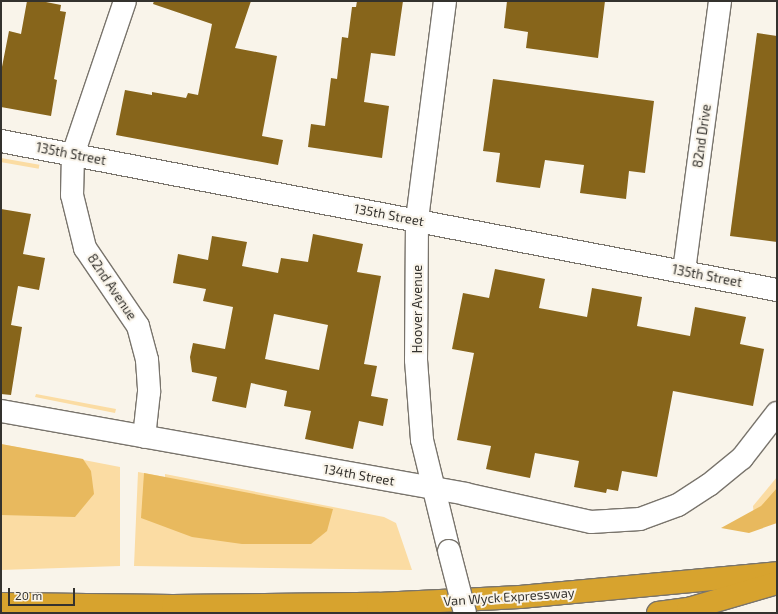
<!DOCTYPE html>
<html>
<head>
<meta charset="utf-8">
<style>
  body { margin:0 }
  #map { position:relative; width:778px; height:614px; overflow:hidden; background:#f9f4ea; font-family:"Exo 2",sans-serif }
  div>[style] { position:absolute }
  .green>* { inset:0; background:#fbdca3; transform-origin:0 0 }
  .forest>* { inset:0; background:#e8b95e }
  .building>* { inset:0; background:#87651b }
  .roads { filter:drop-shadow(1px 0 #79746c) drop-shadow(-1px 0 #79746c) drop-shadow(0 1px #79746c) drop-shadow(0 -1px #79746c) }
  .minor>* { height:22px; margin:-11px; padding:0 11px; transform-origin:11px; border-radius:11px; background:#fff }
  .motorway>* { height:22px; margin:-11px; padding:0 11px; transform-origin:11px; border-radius:11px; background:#d7a32e }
  .bridges { filter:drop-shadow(1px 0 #79746c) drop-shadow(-1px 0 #79746c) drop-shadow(0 1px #79746c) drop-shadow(0 -1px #79746c) }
  .minor-bridge>* { height:22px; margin:-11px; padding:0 11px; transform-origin:11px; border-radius:11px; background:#fff }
  span { translate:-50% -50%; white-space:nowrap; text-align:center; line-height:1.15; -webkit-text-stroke:4px #f9f4ea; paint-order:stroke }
  .street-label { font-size:13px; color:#34322e }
  .frame { position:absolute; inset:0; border:2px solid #34322e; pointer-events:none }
  .scale { position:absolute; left:8px; top:588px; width:67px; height:18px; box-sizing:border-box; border:2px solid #34322e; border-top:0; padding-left:5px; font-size:12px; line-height:14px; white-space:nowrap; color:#34322e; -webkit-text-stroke:3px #f9f4ea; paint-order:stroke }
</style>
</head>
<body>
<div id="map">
  <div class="green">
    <i style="left:1px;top:158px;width:39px;height:4px;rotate:10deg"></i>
    <i style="clip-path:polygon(36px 394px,116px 409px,115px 413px,35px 397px)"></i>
    <i style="clip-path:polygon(1px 444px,120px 467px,120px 566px,1px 570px)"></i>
    <i style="clip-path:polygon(138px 472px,165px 477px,165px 474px,384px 517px,396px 523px,412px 570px,134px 566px)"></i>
    <i style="clip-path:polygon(777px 477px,777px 522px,755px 528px,753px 506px)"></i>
  </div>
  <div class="forest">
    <i style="clip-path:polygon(1px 444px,83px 459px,91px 471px,94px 494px,75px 517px,1px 515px)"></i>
    <i style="clip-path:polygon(144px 473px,333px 509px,327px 531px,311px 544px,242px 544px,192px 537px,141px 518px)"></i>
    <i style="clip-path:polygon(777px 488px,777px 523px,749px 533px,721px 528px,761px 506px)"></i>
  </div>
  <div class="building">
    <i style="clip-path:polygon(27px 1px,41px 1px,61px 5px,60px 11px,66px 12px,54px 79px,57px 80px,51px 116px,1px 107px,1px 72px,9px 31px,21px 34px)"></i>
    <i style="clip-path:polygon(154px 1px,251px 1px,235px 48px,277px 56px,262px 136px,283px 140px,278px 165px,116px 135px,125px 90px,152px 95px,152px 92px,186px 98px,188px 93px,198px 95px,212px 24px,153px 4px)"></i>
    <i style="clip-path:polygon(357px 1px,403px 1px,395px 56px,371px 53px,364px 102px,389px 106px,382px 158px,308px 147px,311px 124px,325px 126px,331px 78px,337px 79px,342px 37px,348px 38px,352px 7px,356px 7px)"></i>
    <i style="clip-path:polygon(507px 1px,605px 1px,598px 58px,526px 48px,528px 32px,504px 28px)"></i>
    <i style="clip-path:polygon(757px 33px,777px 36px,777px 242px,730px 236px)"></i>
    <i style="clip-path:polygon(493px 79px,654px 101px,645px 173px,629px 171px,626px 199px,580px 193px,584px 165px,545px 160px,540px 188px,496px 182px,500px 153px,483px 151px)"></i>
    <i style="clip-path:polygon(1px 209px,31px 214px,23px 254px,45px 258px,39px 290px,18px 286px,11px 325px,22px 327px,11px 395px,1px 394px)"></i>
    <i style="clip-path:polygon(evenodd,313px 234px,363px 244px,357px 272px,381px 276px,364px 364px,377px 366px,371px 396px,388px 399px,383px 426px,359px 421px,353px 449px,305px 439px,311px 411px,284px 406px,287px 391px,251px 383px,246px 408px,212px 401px,217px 377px,192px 372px,190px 357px,193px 343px,225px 349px,233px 307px,203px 301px,206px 289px,173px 283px,178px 254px,208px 260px,212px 236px,247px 242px,242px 266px,278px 273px,281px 258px,308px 262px,313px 234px,274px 314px,328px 325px,319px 370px,265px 359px,274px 314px)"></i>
    <i style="clip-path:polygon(495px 269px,545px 279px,539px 308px,587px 317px,592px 288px,642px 297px,637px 326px,690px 336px,695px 307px,746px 317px,740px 344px,764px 349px,753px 406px,673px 391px,657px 477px,622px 471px,618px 491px,607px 489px,606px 493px,574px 487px,579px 461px,535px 453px,530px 478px,486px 469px,491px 446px,457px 440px,474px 353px,452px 349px,463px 293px,489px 298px)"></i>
  </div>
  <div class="roads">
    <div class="minor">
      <i style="left:125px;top:1px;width:163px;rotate:108.7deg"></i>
      <i style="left:73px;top:155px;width:40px;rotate:91.4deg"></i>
      <i style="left:72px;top:195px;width:55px;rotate:76.2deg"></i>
      <i style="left:85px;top:248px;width:94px;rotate:55.8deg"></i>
      <i style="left:138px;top:326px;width:35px;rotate:75deg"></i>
      <i style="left:147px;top:360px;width:32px;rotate:86deg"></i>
      <i style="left:149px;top:392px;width:45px;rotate:96.3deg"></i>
      <i style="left:445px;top:1px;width:221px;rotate:97.3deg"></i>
      <i style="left:417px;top:220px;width:140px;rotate:90.4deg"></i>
      <i style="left:416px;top:360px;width:80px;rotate:85.7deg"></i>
      <i style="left:422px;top:440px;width:114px;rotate:76.3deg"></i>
      <i style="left:1px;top:141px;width:790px;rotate:10.87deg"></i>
      <i style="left:684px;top:271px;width:272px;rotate:-82.4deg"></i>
      <i style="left:1px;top:411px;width:471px;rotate:10.1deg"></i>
      <i style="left:465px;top:494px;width:129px;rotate:12.5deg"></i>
      <i style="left:591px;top:522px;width:49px;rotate:-3.5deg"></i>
      <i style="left:640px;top:519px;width:40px;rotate:-20.2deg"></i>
      <i style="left:678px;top:505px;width:37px;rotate:-33deg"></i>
      <i style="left:709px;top:485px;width:43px;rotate:-39.3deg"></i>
      <i style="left:742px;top:458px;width:57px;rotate:-52.1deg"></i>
    </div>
    <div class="motorway">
      <i style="left:1px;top:604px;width:172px;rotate:0.7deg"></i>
      <i style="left:173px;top:606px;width:205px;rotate:-0.6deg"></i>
      <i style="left:378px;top:604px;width:142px;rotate:-2.8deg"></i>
      <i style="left:520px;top:597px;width:258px;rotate:-5.3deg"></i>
      <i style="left:658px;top:613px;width:30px;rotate:-8deg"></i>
      <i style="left:688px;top:609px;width:93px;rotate:-16.3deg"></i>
    </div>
  </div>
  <div class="bridges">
    <div class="minor-bridge">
      <i style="left:449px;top:551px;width:64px;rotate:75.5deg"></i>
    </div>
  </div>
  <div class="street-label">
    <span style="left:702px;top:136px;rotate:-82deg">82nd Drive</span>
    <span style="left:71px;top:154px;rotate:11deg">135th Street</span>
    <span style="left:389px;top:215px;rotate:11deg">135th Street</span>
    <span style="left:707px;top:276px;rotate:11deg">135th Street</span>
    <span style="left:112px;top:287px;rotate:56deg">82nd Avenue</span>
    <span style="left:417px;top:309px;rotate:-90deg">Hoover Avenue</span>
    <span style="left:359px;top:475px;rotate:10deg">134th Street</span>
    <span style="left:509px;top:597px;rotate:-4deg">Van Wyck Expressway</span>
  </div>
  <div class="frame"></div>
  <div class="scale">20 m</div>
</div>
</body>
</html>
